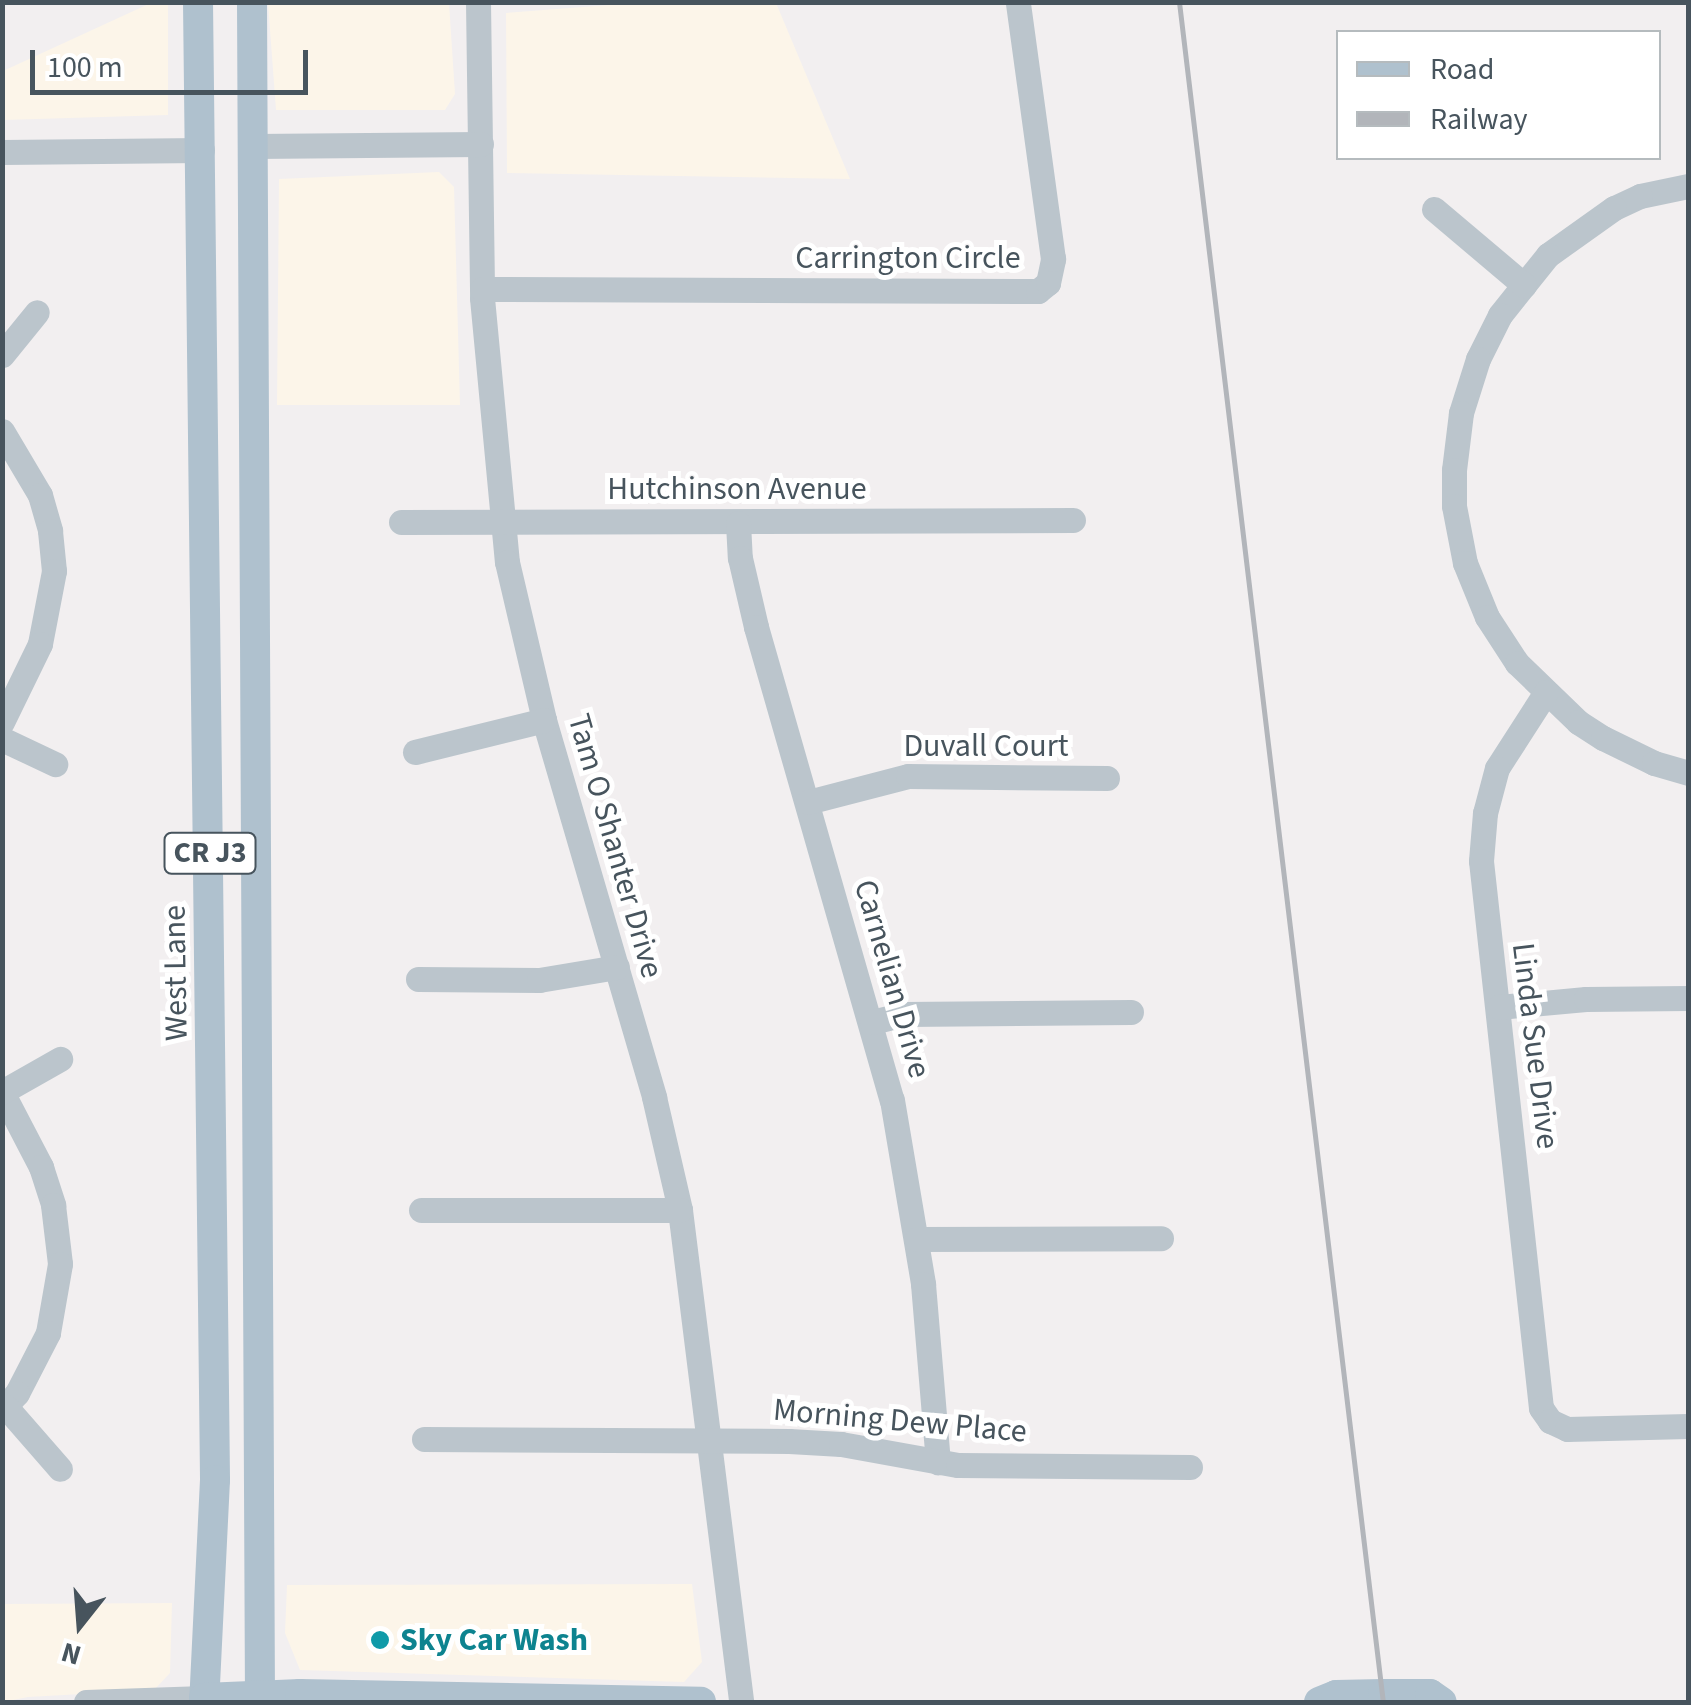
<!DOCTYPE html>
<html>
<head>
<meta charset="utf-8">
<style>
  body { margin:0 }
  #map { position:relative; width:1691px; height:1705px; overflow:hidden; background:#f2eff0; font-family:"Source Sans 3",sans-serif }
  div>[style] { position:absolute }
  .commercial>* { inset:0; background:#fcf5e9 }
  .minor>* { height:25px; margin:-12.5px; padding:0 12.5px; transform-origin:12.5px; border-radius:12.5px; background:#bbc5cc }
  .major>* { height:30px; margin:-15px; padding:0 15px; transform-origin:15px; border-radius:15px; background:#afc1ce }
  .rail>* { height:5px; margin:-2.5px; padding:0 2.5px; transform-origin:2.5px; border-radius:2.5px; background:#b2b5ba }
  .dots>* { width:28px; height:28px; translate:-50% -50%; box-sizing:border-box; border:5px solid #fff; border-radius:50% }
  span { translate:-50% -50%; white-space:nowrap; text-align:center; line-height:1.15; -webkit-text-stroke:10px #fff; paint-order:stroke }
  .shield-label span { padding:2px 8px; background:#fff; border:2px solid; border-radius:8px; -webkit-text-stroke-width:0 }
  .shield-label { font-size:30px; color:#47545d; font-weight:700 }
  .street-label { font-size:32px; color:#47545d }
  .culture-label { font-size:32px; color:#0d838f; font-weight:700 }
  .left { translate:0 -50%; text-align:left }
  .frame { position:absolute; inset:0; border:5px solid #47545d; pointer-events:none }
  .legend { position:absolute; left:1336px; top:30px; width:325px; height:130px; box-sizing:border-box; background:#fff; border:2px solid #b5bbbe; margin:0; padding:12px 18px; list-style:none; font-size:30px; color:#47545d }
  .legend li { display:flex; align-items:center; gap:20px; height:50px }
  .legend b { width:50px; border:2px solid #b5bbbe }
  .north { position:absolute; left:30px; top:1575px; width:100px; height:100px; -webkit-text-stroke:8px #fff; paint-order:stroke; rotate:197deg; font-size:28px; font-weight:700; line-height:40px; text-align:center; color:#47545d }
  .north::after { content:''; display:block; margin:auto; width:35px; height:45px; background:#47545d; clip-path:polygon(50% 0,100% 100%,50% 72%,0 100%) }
  .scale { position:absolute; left:30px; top:50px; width:278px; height:45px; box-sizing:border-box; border:5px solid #47545d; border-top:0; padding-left:12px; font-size:30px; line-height:35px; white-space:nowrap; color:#47545d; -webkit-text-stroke:8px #fff; paint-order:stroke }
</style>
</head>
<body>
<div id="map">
  <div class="commercial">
    <i style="clip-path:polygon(153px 2px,168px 3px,168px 115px,3px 120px,3px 71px)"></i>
    <i style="clip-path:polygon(648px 2px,776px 3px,850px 179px,507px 173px,506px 13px)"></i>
    <i style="clip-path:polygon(268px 3px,449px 3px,455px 94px,445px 110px,276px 110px)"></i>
    <i style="clip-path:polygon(439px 172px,454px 187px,460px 405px,277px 405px,279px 179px)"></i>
    <i style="clip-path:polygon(692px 1584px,702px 1662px,684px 1682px,300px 1670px,285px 1633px,287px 1585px)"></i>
    <i style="clip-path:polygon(172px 1603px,170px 1673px,154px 1690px,28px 1697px,3px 1702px,2px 1604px)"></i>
  </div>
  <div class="minor">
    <i style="left:478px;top:2px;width:296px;rotate:89.2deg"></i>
    <i style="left:482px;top:298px;width:265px;rotate:84.6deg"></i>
    <i style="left:507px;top:562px;width:162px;rotate:76.8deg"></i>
    <i style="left:544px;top:720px;width:393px;rotate:73.7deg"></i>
    <i style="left:654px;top:1097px;width:116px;rotate:77deg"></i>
    <i style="left:680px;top:1210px;width:496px;rotate:82.9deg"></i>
    <i style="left:252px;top:146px;width:229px;rotate:-0.5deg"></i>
    <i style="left:2px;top:152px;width:200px;rotate:-0.6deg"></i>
    <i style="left:1688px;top:186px;width:49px;rotate:168.2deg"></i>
    <i style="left:1640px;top:196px;width:29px;rotate:155deg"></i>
    <i style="left:1614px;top:208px;width:81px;rotate:144.5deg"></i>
    <i style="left:1548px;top:255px;width:77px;rotate:128.7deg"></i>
    <i style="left:1500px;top:315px;width:49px;rotate:116.6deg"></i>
    <i style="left:1478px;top:359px;width:57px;rotate:107.5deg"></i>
    <i style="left:1461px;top:413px;width:57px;rotate:97deg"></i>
    <i style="left:1454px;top:470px;width:36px;rotate:90deg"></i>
    <i style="left:1454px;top:506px;width:58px;rotate:79.1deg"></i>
    <i style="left:1465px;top:563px;width:58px;rotate:67.8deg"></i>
    <i style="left:1487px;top:617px;width:55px;rotate:56.9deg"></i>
    <i style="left:1517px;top:663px;width:85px;rotate:44deg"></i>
    <i style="left:1578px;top:722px;width:30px;rotate:33deg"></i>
    <i style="left:1603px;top:738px;width:57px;rotate:26.1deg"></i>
    <i style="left:1654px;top:763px;width:35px;rotate:16deg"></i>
    <i style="left:1434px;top:209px;width:118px;rotate:40.2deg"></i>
    <i style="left:482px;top:289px;width:556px;rotate:0.21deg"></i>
    <i style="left:1038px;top:291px;width:13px;rotate:-39deg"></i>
    <i style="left:1048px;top:283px;width:25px;rotate:-78deg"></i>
    <i style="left:1053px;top:259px;width:259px;rotate:-97.8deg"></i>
    <i style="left:2px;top:355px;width:55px;rotate:-50.9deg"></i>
    <i style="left:2px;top:431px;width:74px;rotate:59.3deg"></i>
    <i style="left:40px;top:495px;width:37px;rotate:74deg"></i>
    <i style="left:50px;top:531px;width:40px;rotate:84.3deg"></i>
    <i style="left:54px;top:571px;width:74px;rotate:100.9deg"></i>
    <i style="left:40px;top:644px;width:87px;rotate:116deg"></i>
    <i style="left:401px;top:522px;width:672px;rotate:-0.17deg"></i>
    <i style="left:738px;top:523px;width:35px;rotate:87deg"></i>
    <i style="left:740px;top:558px;width:71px;rotate:76.9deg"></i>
    <i style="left:756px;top:627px;width:492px;rotate:74deg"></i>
    <i style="left:892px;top:1100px;width:187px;rotate:80.4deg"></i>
    <i style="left:923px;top:1284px;width:179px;rotate:85.2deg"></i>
    <i style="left:1546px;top:692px;width:90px;rotate:122.8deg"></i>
    <i style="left:1497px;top:768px;width:47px;rotate:104.9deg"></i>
    <i style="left:1485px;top:813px;width:48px;rotate:94.8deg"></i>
    <i style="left:1481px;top:861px;width:550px;rotate:83.74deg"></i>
    <i style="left:1541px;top:1408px;width:16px;rotate:55deg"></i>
    <i style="left:1550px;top:1421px;width:19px;rotate:25deg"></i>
    <i style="left:1567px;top:1429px;width:121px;rotate:-1.4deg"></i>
    <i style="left:2px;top:739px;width:59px;rotate:25.3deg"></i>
    <i style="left:415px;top:752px;width:133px;rotate:-13.9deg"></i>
    <i style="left:808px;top:802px;width:103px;rotate:-14.6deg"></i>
    <i style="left:908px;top:776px;width:199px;rotate:0.6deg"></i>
    <i style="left:418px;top:979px;width:121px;rotate:0.5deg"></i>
    <i style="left:539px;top:980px;width:79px;rotate:-9.5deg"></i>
    <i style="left:1499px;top:1007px;width:87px;rotate:-5.3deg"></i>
    <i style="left:1586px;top:999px;width:102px;rotate:-0.6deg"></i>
    <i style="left:872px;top:1022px;width:33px;rotate:-14deg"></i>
    <i style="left:904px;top:1014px;width:227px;rotate:-0.5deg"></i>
    <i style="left:2px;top:1092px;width:85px;rotate:62.5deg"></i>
    <i style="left:41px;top:1167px;width:40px;rotate:72deg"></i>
    <i style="left:53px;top:1205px;width:59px;rotate:83.2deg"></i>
    <i style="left:60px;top:1264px;width:70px;rotate:99.9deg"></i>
    <i style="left:48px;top:1333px;width:68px;rotate:117.3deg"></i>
    <i style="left:17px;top:1393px;width:23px;rotate:131deg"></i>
    <i style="left:2px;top:1092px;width:67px;rotate:-29.6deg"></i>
    <i style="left:421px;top:1210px;width:259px"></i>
    <i style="left:917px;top:1239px;width:244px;rotate:-0.2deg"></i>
    <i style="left:6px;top:1407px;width:82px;rotate:48.9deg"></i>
    <i style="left:424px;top:1439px;width:365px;rotate:0.3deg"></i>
    <i style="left:789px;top:1441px;width:52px;rotate:3.3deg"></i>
    <i style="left:841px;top:1444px;width:119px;rotate:10.2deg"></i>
    <i style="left:958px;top:1465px;width:232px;rotate:0.5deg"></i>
    <i style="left:86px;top:1702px;width:118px;rotate:-1.9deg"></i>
  </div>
  <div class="major">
    <i style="left:198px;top:2px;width:1478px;rotate:89.34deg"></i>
    <i style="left:215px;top:1480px;width:222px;rotate:92.8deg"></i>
    <i style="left:252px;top:2px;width:1700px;rotate:89.73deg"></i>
    <i style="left:204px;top:1698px;width:96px;rotate:-2.4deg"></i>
    <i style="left:300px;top:1694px;width:401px;rotate:1.1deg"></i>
    <i style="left:1319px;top:1702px;width:18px;rotate:-22deg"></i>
    <i style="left:1336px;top:1695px;width:47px;rotate:-1.2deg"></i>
    <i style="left:1383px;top:1694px;width:47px"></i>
    <i style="left:1430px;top:1694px;width:14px;rotate:34deg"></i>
  </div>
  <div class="rail">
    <i style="left:1179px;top:2px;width:1712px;rotate:83.16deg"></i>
  </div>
  <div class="dots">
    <i style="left:380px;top:1640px;background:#0f9aa8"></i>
  </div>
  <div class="shield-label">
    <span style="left:210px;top:853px">CR J3</span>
  </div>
  <div class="street-label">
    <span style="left:908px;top:258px">Carrington Circle</span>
    <span style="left:737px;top:489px">Hutchinson Avenue</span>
    <span style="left:986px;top:746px">Duvall Court</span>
    <span style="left:615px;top:846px;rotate:74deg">Tam O Shanter Drive</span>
    <span style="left:176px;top:973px;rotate:-91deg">West Lane</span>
    <span style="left:892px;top:979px;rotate:74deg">Carnelian Drive</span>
    <span style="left:1535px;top:1046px;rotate:83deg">Linda Sue Drive</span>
    <span style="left:900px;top:1421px;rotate:5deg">Morning Dew Place</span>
  </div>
  <div class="culture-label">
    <span class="left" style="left:400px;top:1640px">Sky Car Wash</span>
  </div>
  <div class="frame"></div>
  <ul class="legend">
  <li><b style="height:12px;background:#afc1ce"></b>Road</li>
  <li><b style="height:12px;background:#b2b5ba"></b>Railway</li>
  </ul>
  <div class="north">N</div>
  <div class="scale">100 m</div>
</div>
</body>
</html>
